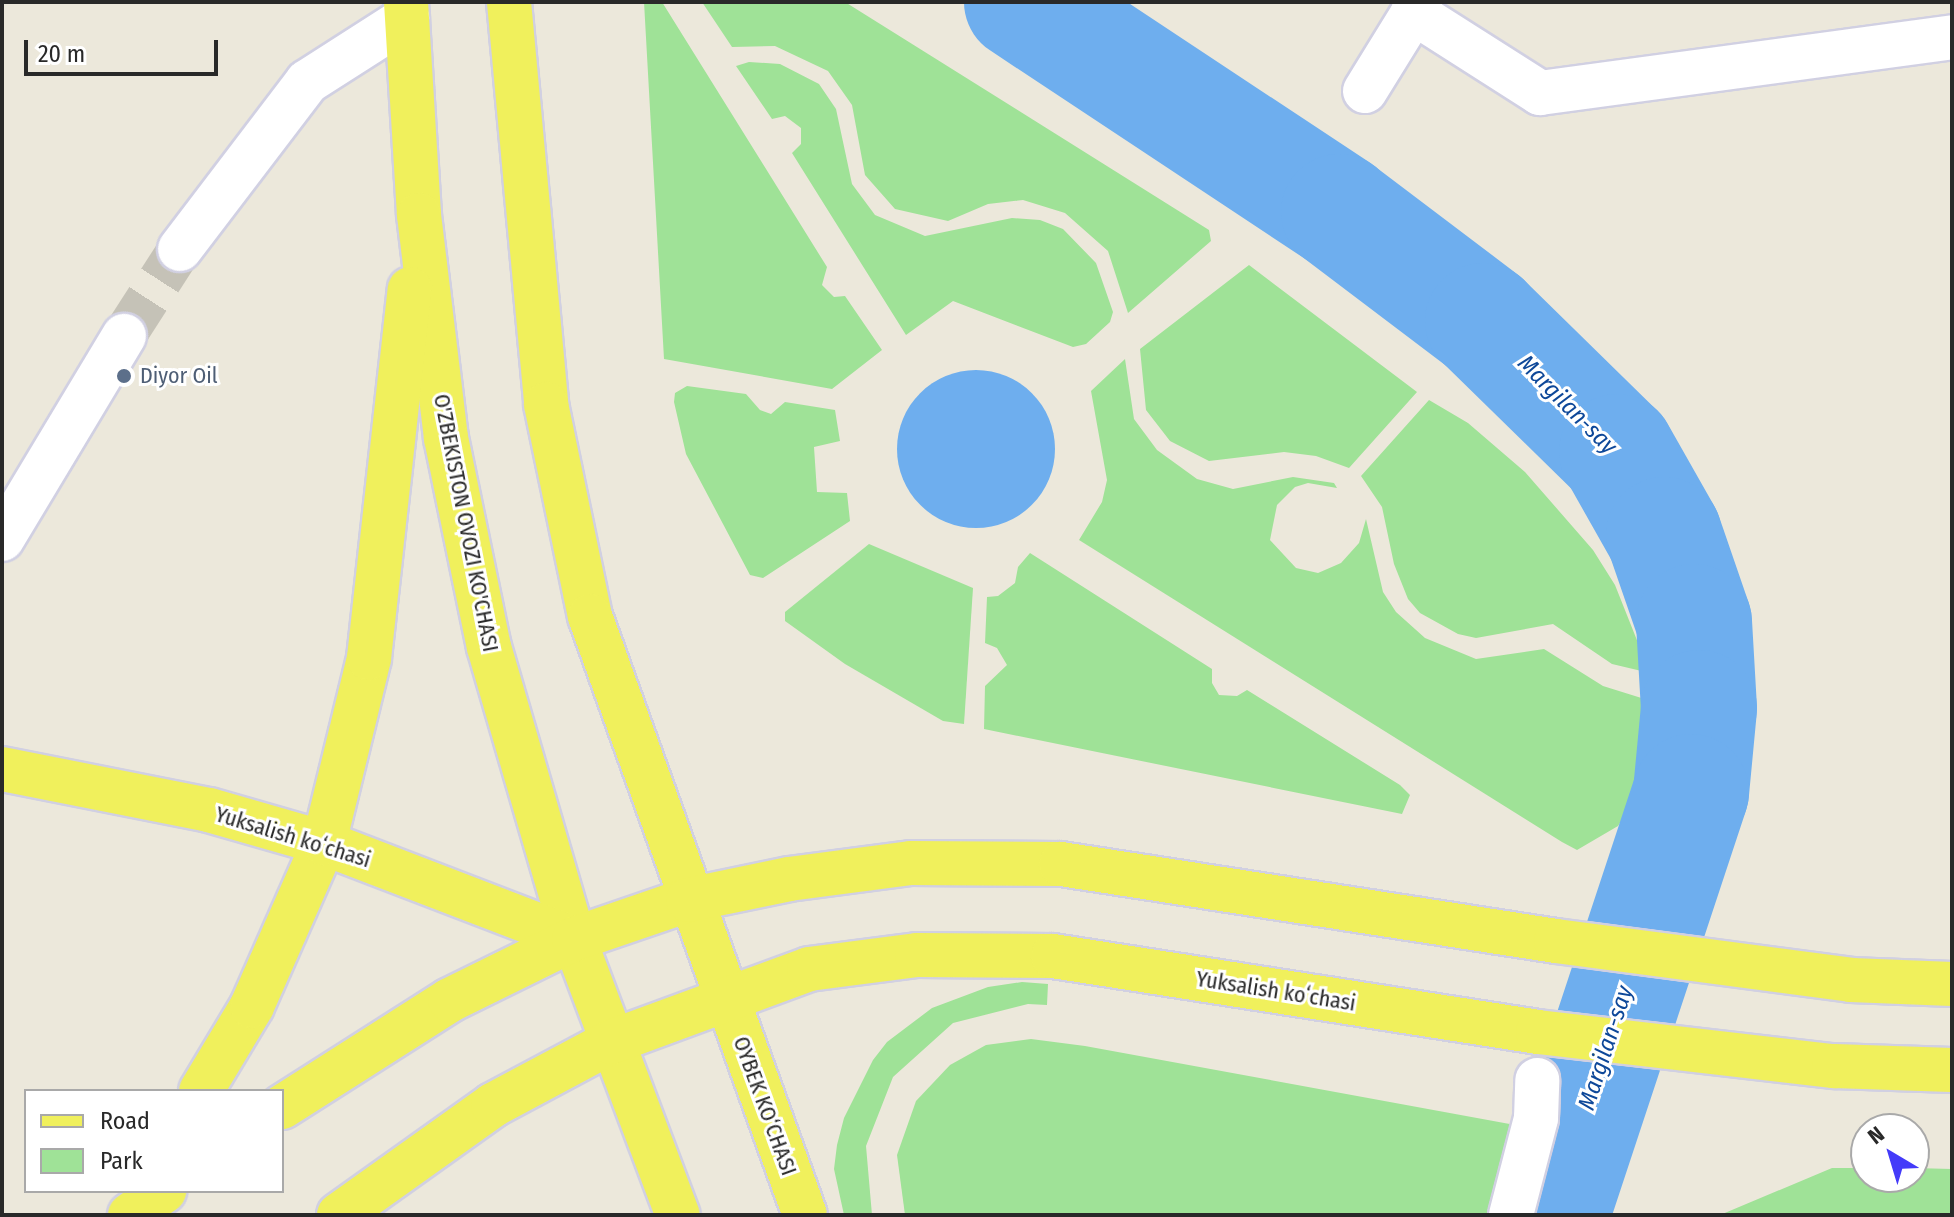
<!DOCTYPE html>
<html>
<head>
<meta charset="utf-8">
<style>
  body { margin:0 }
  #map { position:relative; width:1954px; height:1217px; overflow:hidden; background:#ece8db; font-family:"Fira Sans Condensed",sans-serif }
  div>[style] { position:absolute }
  .green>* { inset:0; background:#9fe297 }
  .water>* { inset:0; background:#6eaeee }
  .round { border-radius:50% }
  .river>* { height:116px; margin:-58px; padding:0 58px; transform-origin:58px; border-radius:58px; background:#6eaeee }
  .minor-tunnel>* { height:44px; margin-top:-22px; transform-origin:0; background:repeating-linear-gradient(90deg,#c5c2b7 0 44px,transparent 0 66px) }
  .roads { filter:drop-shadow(2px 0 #d1d0e2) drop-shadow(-2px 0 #d1d0e2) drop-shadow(0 2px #d1d0e2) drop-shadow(0 -2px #d1d0e2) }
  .minor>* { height:44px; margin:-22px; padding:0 22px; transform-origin:22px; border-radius:22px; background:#fff }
  .major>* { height:44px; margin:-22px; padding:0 22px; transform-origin:22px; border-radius:22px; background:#f0f05c }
  .dots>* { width:22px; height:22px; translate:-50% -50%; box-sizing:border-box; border:4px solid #fff; border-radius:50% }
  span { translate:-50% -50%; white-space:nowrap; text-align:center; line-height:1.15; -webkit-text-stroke:6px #fff; paint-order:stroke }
  .service-label { font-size:22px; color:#4e5e75 }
  .left { translate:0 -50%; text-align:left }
  .street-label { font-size:22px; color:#292929 }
  .water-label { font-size:24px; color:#0e4899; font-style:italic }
  .frame { position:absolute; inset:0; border:4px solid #292929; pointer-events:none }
  .legend { position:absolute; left:24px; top:1089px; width:260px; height:104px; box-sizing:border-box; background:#fff; border:2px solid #a9a9a9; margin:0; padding:10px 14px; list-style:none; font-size:24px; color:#292929 }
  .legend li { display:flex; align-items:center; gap:16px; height:40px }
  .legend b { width:40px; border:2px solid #a9a9a9 }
  .north { position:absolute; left:1850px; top:1113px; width:80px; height:80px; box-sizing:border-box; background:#fff; border:2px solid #a9a9a9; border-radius:50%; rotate:322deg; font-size:22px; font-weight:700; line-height:32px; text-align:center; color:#292929 }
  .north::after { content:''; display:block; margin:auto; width:28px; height:36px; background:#443bf9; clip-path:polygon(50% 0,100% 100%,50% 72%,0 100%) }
  .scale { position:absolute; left:24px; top:40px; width:194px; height:36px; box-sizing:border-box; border:4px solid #292929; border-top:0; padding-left:10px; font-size:24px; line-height:28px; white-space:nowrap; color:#292929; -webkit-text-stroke:6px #fff; paint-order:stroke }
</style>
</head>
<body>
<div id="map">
  <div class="green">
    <i style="clip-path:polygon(644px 2px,662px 2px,827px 267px,822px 285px,834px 297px,845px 296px,882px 350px,832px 389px,664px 359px)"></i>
    <i style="clip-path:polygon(702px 2px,845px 2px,1209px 230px,1211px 241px,1128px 313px,1108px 251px,1065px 213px,1023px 200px,988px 204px,948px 221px,895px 209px,865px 175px,852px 105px,828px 71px,775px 46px,732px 47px)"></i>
    <i style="clip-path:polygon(749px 62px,780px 64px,819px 84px,836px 109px,852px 184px,875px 215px,925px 236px,1012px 218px,1040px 220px,1063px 229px,1096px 263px,1113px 312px,1110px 322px,1086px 344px,1073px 347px,953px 301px,906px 335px,792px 153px,801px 144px,801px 128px,785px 116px,772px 119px,736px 66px)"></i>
    <i style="clip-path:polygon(1249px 265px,1417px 392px,1349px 468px,1316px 456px,1284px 452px,1209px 461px,1170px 441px,1146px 410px,1140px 349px)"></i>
    <i style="clip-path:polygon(1125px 359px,1134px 419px,1157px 450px,1197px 479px,1233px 489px,1293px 477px,1334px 483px,1337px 488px,1308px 483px,1295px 487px,1277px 505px,1270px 540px,1296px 568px,1318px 573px,1341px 563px,1359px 543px,1366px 519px,1383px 592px,1396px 612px,1425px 638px,1476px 659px,1544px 649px,1603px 686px,1651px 701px,1650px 751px,1642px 788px,1618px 826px,1577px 850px,1562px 842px,1079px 540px,1102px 502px,1107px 480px,1091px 391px)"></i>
    <i style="clip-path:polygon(687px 386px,746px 394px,760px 410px,771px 414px,785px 402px,835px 410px,840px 441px,814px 447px,817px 492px,847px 493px,850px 521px,763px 578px,750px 575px,686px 454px,674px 402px,675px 393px)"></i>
    <i style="clip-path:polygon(1429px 400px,1468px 423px,1525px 472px,1593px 550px,1615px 585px,1650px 673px,1612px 664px,1553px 624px,1476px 638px,1458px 634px,1420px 613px,1408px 599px,1394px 564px,1382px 507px,1361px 476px)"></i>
    <i style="clip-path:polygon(869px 544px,973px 588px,964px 724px,943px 721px,845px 664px,785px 621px,785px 612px)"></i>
    <i style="clip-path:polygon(1030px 553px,1212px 669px,1212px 683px,1219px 695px,1237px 696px,1247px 690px,1400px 785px,1410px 795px,1402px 814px,984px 729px,985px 686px,1007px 665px,997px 648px,985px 643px,987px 597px,998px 596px,1015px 583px,1018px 567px)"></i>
    <i style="clip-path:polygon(1022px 982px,1048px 984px,1047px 1005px,1028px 1004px,953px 1023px,893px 1077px,866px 1146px,872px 1215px,844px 1215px,834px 1169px,837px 1145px,844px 1118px,873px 1060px,887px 1042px,932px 1008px,988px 987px)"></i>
    <i style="clip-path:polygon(1031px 1039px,1085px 1046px,1526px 1127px,1499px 1215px,905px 1215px,897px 1155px,916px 1101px,950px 1065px,986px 1045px)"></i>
    <i style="clip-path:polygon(1832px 1168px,1866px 1168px,1866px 1177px,1914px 1177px,1914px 1168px,1952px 1169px,1952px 1215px,1720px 1215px)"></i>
  </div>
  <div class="water">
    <i class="round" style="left:897px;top:370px;width:158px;height:158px"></i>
  </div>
  <div class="river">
    <i style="left:1022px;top:2px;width:380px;rotate:33.5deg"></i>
    <i style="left:1339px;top:212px;width:181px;rotate:37.1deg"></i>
    <i style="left:1483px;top:321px;width:187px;rotate:44.4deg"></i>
    <i style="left:1617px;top:452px;width:95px;rotate:60.5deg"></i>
    <i style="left:1664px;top:535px;width:92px;rotate:71deg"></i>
    <i style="left:1694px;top:622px;width:86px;rotate:86.7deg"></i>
    <i style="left:1699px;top:708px;width:84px;rotate:95.4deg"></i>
    <i style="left:1691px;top:792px;width:446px;rotate:108.3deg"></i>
  </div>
  <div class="minor-tunnel">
    <i style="left:124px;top:336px;width:103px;rotate:-57.2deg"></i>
  </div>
  <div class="roads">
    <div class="minor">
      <i style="left:1413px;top:12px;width:151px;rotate:32.5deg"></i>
      <i style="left:1540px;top:93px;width:416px;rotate:-7.7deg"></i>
      <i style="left:1365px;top:91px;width:105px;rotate:-58.3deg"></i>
      <i style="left:180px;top:249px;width:210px;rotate:-52.7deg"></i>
      <i style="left:307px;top:82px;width:119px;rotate:-32.6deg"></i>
      <i style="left:2px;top:539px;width:237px;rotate:-59deg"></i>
      <i style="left:1511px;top:1215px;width:100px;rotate:-75.5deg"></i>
      <i style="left:1536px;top:1118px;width:38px;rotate:-88deg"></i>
    </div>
    <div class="major">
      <i style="left:406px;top:2px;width:213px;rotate:86.5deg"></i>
      <i style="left:419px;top:215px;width:225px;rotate:83.1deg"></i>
      <i style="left:446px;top:438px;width:213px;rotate:78.4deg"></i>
      <i style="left:489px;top:647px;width:304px;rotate:73.8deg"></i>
      <i style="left:574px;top:939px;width:295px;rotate:69.4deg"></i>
      <i style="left:509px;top:2px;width:404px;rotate:84.7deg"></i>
      <i style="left:546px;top:404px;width:217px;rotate:78.3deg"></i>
      <i style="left:590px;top:616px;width:636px;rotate:70.26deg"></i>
      <i style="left:2px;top:769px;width:211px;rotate:11.2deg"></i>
      <i style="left:209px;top:810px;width:120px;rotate:16deg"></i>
      <i style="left:324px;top:843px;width:268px;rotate:21deg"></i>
      <i style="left:201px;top:1091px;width:99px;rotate:-59deg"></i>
      <i style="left:252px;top:1006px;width:178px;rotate:-66.2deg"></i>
      <i style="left:324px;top:843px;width:190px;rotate:-76.3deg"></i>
      <i style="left:369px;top:658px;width:371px;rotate:-83.7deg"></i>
      <i style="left:282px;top:1107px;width:199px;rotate:-32.5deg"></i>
      <i style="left:450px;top:1000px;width:138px;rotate:-26.2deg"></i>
      <i style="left:574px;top:939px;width:120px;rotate:-18.9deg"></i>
      <i style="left:688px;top:900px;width:103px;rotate:-11.7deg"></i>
      <i style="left:789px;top:879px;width:123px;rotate:-7.5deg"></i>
      <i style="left:911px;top:863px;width:150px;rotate:0.4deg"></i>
      <i style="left:1061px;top:864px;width:501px;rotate:8.84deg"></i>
      <i style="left:1556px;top:941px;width:298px;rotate:7.5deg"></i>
      <i style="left:1851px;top:980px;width:101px;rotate:2.3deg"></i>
      <i style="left:130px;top:1215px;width:42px;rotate:-35.2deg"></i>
      <i style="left:339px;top:1215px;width:189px;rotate:-35.5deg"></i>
      <i style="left:493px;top:1105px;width:134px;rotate:-28.1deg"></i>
      <i style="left:611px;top:1042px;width:211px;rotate:-20.2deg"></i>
      <i style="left:809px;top:969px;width:109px;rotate:-7.4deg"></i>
      <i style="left:917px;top:955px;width:136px;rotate:0.4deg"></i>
      <i style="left:1053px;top:956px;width:491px;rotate:8.9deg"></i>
      <i style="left:1538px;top:1032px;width:298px;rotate:6.6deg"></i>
      <i style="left:1834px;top:1066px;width:118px;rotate:1.9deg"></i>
    </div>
  </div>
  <div class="dots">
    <i style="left:124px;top:376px;background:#5c6f8a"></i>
  </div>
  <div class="service-label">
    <span class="left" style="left:140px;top:376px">Diyor Oil</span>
  </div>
  <div class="street-label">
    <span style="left:466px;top:523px;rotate:79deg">O'ZBEKISTON OVOZI KO'CHASI</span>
    <span style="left:293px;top:837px;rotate:17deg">Yuksalish koʻchasi</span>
    <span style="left:1276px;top:991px;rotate:9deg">Yuksalish koʻchasi</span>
    <span style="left:765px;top:1106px;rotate:70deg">OYBEK KO‘CHASI</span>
  </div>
  <div class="water-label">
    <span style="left:1567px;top:405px;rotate:45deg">Margilan-say</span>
    <span style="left:1606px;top:1048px;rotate:-72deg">Margilan-say</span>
  </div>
  <div class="frame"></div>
  <ul class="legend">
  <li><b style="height:10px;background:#f0f05c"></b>Road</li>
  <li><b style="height:22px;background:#9fe297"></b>Park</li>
  </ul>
  <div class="north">N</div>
  <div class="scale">20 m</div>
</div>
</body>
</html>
